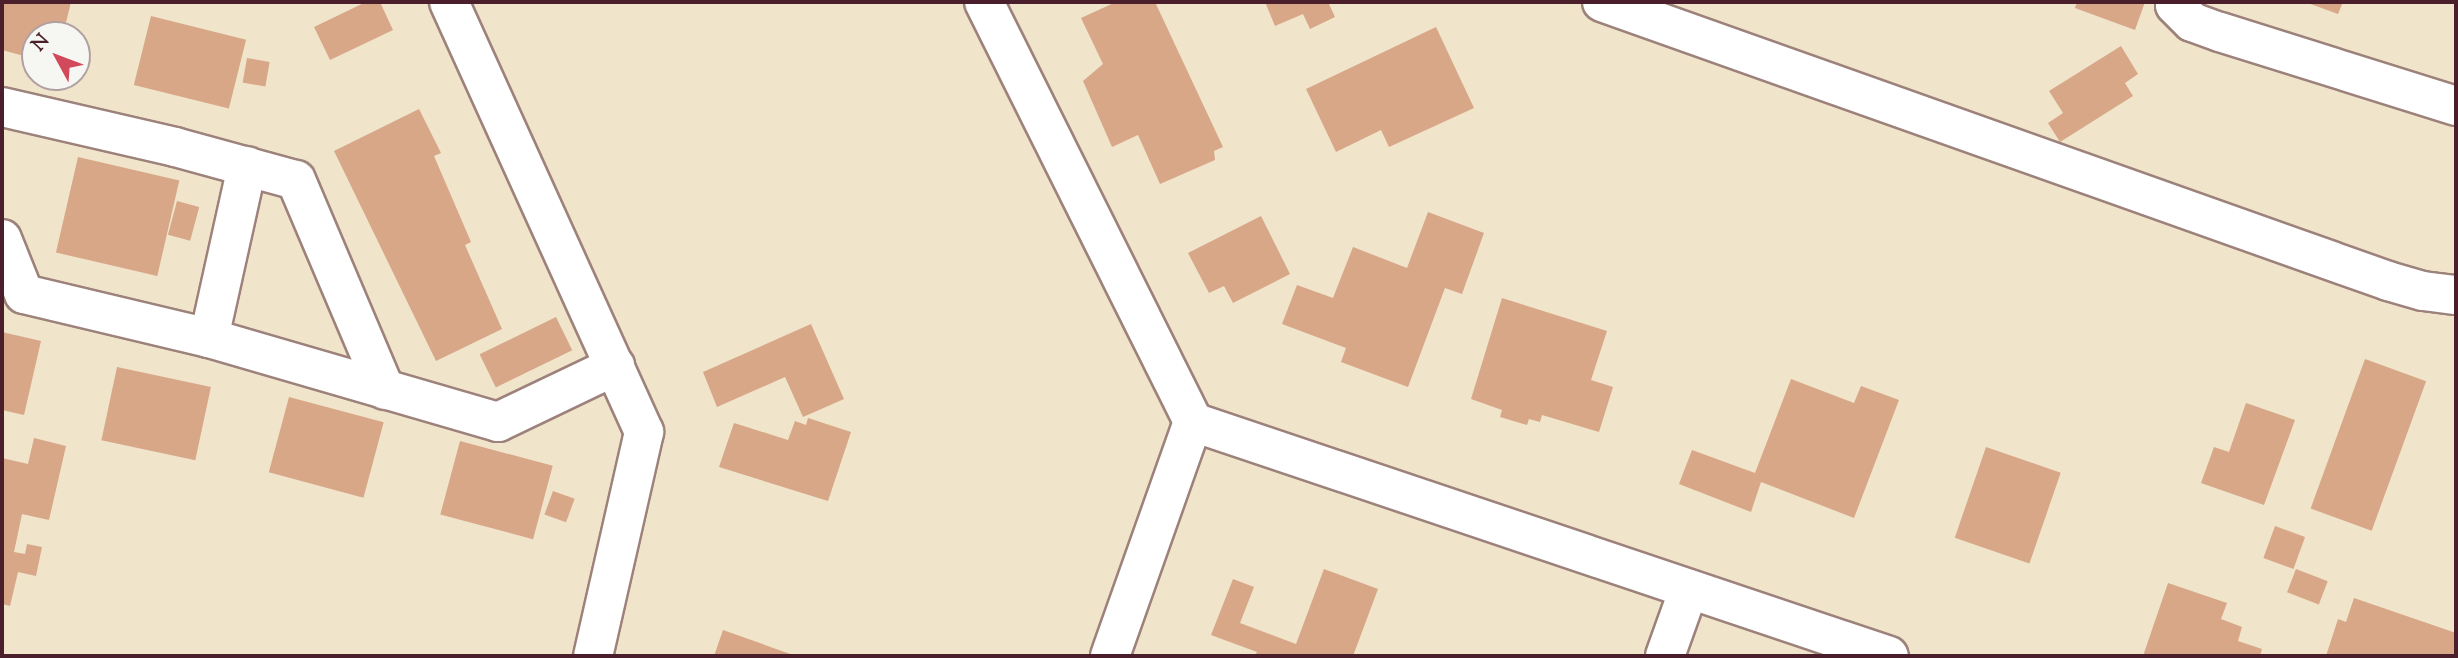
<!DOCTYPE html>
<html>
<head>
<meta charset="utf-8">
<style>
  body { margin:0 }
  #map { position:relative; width:2458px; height:658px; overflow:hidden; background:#f0e4cb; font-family:"Sorts Mill Goudy",serif }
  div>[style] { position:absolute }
  .building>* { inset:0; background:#d7a788; transform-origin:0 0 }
  .roads { filter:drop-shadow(2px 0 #9d827b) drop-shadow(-2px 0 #9d827b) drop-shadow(0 2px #9d827b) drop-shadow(0 -2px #9d827b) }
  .minor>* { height:38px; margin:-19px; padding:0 19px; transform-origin:19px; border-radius:19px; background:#fff }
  span { translate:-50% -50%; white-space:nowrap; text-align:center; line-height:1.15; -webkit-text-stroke:6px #f6f6f2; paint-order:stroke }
  .frame { position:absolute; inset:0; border:4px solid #4a1f2b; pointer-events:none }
  .north { position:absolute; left:21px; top:21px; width:70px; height:70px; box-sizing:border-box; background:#f6f6f2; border:2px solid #b1a0a2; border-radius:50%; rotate:311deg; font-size:19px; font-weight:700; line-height:28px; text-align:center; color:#4a1f2b }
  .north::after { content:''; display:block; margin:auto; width:24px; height:32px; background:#d1495b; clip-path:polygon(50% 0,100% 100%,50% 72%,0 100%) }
</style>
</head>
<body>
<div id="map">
  <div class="building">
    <i style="clip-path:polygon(2px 2px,71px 2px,63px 35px,35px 35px,35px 59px,2px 50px)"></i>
    <i style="clip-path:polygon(366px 2px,380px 2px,393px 30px,330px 60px,314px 27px)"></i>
    <i style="clip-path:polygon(1116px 2px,1155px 2px,1223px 147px,1214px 151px,1215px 160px,1160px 184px,1138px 135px,1112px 147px,1083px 81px,1103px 64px,1081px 18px)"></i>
    <i style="clip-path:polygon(1265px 2px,1333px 2px,1329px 4px,1335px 17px,1310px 29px,1303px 14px,1275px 26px)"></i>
    <i style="clip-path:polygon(2077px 2px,2145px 2px,2135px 30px,2075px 8px)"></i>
    <i style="clip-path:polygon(2305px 2px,2343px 2px,2338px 14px)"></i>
    <i style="left:151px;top:16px;width:98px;height:71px;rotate:14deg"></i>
    <i style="clip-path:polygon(1436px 27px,1474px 108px,1389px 147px,1381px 130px,1336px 152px,1306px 89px)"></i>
    <i style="clip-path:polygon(2121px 46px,2138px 74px,2125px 83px,2133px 96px,2060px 142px,2048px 123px,2063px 113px,2049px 91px)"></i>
    <i style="left:247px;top:58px;width:23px;height:25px;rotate:10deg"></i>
    <i style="clip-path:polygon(419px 109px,441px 153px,434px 156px,471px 242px,465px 245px,502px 329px,436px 361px,334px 151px)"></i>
    <i style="left:78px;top:157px;width:104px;height:98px;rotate:13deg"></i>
    <i style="left:177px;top:201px;width:23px;height:35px;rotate:15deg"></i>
    <i style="clip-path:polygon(1428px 212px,1484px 233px,1462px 294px,1445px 288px,1408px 387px,1341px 362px,1346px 348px,1282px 324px,1297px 285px,1333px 298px,1353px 247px,1407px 268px)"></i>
    <i style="clip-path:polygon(1261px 216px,1290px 274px,1233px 303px,1224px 286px,1209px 293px,1188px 253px)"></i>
    <i style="clip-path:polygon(1502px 298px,1607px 331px,1591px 380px,1613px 387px,1599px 432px,1542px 415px,1540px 422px,1529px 419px,1527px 425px,1500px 417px,1502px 410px,1471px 399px)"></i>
    <i style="left:556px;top:317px;width:37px;height:85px;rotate:64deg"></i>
    <i style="clip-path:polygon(811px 324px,844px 399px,803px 417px,785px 377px,717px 407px,703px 372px)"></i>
    <i style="clip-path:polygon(2px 332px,41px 341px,24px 415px,2px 410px)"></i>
    <i style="left:2365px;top:359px;width:65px;height:159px;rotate:20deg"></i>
    <i style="left:117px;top:367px;width:96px;height:75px;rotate:12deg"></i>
    <i style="clip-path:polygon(1791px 379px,1854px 403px,1861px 386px,1899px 400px,1854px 518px,1761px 482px,1751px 512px,1679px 484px,1692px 450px,1755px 473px)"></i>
    <i style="left:289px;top:397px;width:98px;height:78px;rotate:15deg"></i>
    <i style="clip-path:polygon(2246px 403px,2295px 420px,2264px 505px,2201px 483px,2214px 447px,2229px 452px)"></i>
    <i style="clip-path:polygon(808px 418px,851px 432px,828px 501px,719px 467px,734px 423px,788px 440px,795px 421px,806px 425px)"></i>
    <i style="clip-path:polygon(34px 438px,66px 446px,49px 520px,22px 514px,14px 552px,25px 554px,27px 544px,42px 547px,36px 576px,18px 572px,10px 606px,2px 604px,2px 458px,28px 464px)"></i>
    <i style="left:460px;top:441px;width:96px;height:76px;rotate:15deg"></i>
    <i style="left:1986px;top:447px;width:79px;height:96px;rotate:19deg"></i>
    <i style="left:553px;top:491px;width:23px;height:25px;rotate:20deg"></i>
    <i style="left:2275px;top:526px;width:32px;height:34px;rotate:20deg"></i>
    <i style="clip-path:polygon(1324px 569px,1378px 589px,1353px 656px,1255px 656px,1257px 652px,1211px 635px,1233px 579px,1254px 587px,1240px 623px,1296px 644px)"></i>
    <i style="left:2296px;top:569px;width:34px;height:25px;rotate:21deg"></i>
    <i style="clip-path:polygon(2168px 583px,2227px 603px,2221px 619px,2242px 627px,2238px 641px,2262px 649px,2260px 656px,2143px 656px)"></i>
    <i style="clip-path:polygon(2354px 598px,2456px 633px,2456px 656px,2326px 656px,2338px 619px,2346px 622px)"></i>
    <i style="clip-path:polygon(723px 630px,796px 656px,714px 656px)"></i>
  </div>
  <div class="roads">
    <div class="minor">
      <i style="left:449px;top:2px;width:472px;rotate:65.6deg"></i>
      <i style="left:644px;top:432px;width:230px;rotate:102.8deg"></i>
      <i style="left:984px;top:2px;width:469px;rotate:63.5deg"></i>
      <i style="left:1193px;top:422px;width:734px;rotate:18.58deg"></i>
      <i style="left:1602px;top:2px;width:834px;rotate:19.54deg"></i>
      <i style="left:2388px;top:281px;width:36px;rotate:16deg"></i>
      <i style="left:2423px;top:291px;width:33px;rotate:7deg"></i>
      <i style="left:2176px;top:2px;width:3px;rotate:108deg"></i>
      <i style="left:2175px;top:5px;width:24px;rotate:45deg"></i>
      <i style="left:2192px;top:22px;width:30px;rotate:20deg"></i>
      <i style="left:2220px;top:32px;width:247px;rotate:17.4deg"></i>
      <i style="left:2px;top:107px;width:178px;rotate:13deg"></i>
      <i style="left:175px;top:147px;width:125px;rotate:15.3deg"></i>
      <i style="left:296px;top:180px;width:228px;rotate:67deg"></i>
      <i style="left:2px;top:239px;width:59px;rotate:68.2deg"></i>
      <i style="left:24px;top:294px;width:190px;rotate:13.4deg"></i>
      <i style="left:209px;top:338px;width:301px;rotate:16.2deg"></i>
      <i style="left:498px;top:422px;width:130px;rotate:-25.6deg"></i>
      <i style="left:209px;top:338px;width:176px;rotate:-77.5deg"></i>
      <i style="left:1110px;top:656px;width:248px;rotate:-70.5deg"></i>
      <i style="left:1665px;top:656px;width:71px;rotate:-70.3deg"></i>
    </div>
  </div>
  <div class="frame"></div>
  <div class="north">N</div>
</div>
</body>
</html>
